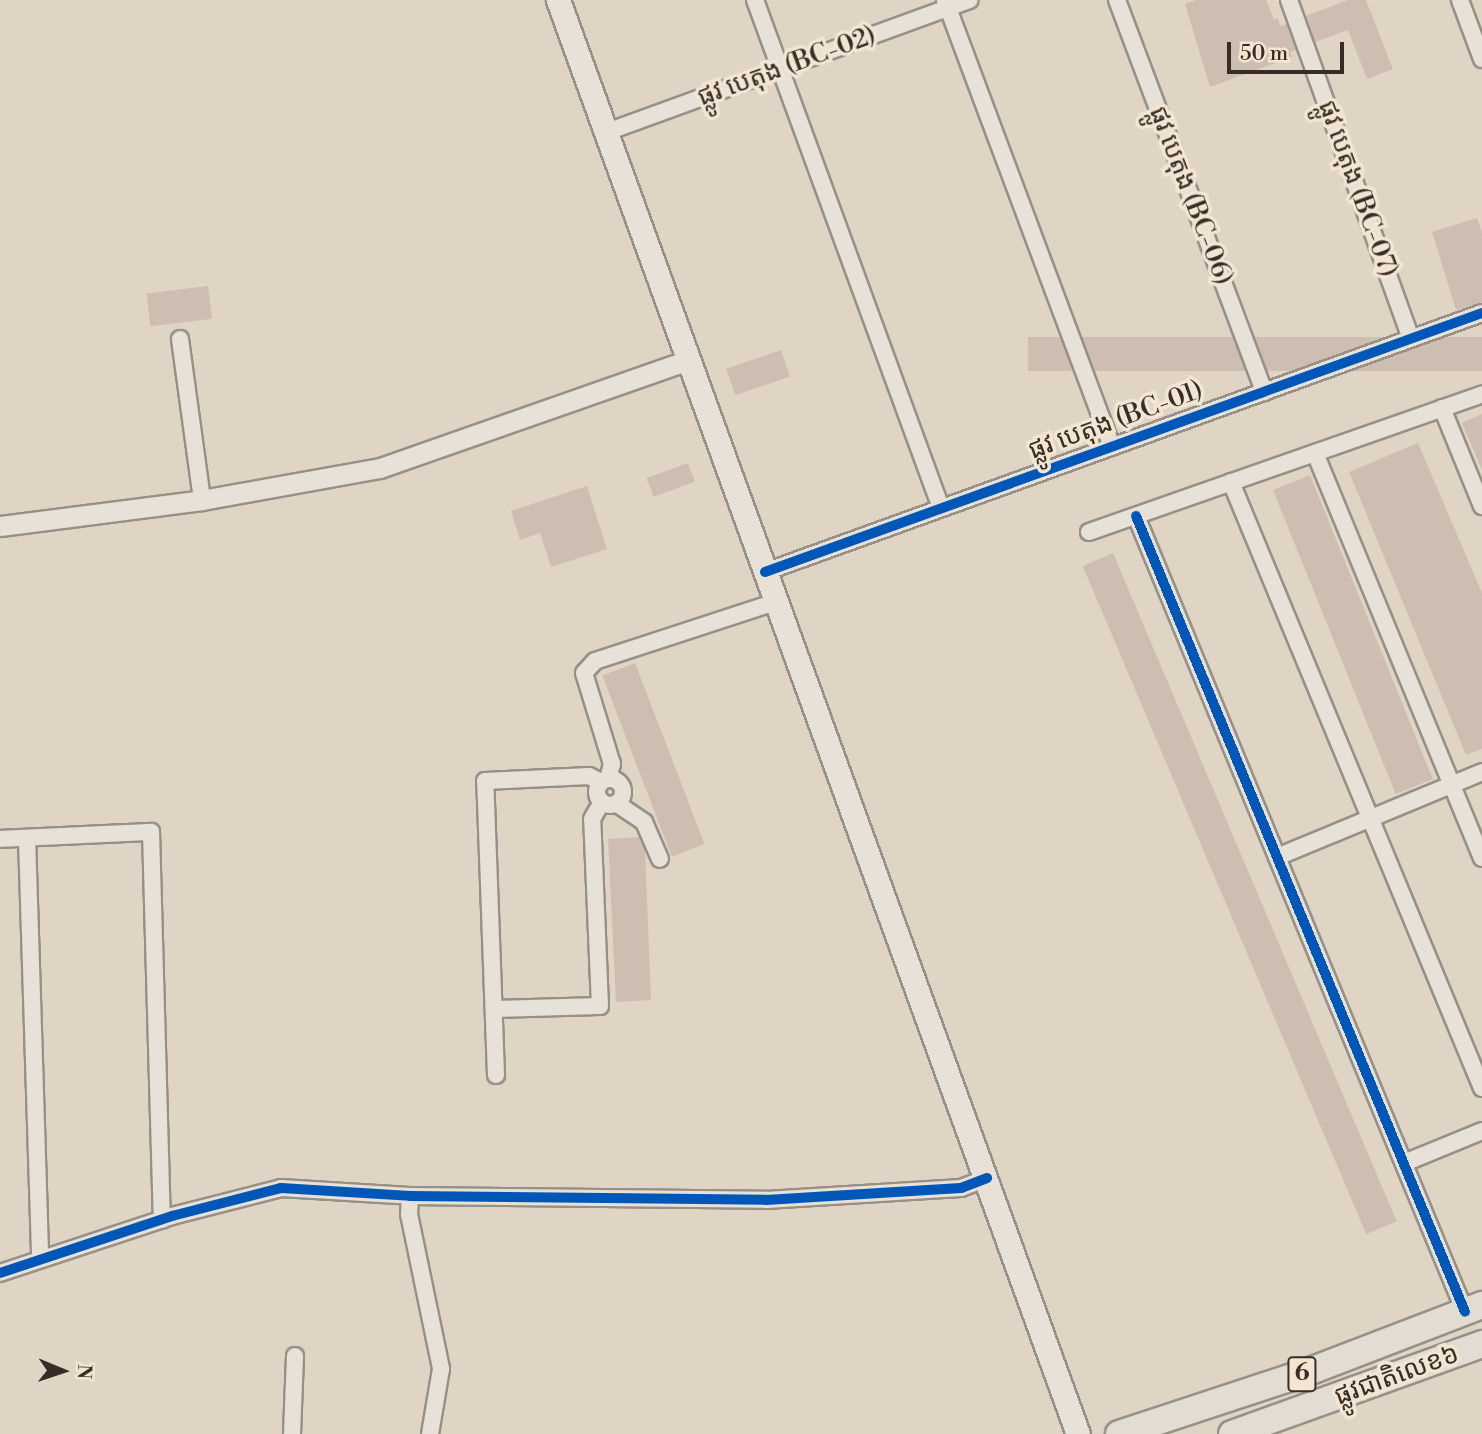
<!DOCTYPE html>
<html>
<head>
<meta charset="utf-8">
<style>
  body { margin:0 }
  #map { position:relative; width:1482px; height:1434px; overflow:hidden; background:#e0d5c4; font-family:"Libre Bodoni","Noto Sans Khmer",serif }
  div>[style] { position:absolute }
  .building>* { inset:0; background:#cdbeb1; transform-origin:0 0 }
  .roads { filter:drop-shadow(2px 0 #979086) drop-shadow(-2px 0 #979086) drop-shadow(0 2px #979086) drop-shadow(0 -2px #979086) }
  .minor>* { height:16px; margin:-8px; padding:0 8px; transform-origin:8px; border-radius:8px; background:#e7e1d8 }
  .minor>.ring { margin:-8px; padding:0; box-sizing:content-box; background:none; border:16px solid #e7e1d8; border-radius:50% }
  .tertiary>* { height:19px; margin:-9.5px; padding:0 9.5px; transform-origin:9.5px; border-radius:9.5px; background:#e7e1d8 }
  .secondary>* { height:23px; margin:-11.5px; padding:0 11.5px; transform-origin:11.5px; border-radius:11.5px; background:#e7e1d8 }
  .trunk>* { height:26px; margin:-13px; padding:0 13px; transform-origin:13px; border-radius:13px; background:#e2dcd2 }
  .cycleway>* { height:10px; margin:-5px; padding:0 5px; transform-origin:5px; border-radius:5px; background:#0057b8 }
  span { translate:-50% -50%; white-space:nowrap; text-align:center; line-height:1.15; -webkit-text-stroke:7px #f2e5d2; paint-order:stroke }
  .shield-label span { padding:2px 5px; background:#f2e5d2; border:2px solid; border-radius:5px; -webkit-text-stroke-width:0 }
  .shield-label { font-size:24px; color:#372d26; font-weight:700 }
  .street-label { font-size:26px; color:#372d26 }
  .north { position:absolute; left:28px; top:1336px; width:70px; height:70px; -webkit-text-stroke:5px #f2e5d2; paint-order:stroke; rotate:92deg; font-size:19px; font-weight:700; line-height:28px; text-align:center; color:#372d26 }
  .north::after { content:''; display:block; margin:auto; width:24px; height:32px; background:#372d26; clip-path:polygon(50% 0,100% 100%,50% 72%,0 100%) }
  .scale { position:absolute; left:1227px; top:42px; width:117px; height:32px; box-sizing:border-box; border:4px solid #372d26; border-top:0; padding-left:9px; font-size:21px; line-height:24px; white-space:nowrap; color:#372d26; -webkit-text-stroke:5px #f2e5d2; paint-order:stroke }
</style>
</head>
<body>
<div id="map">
  <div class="building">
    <i style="clip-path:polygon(1196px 0,1266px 0,1274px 20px,1278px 18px,1280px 26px,1287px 24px,1296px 50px,1290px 52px,1292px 57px,1210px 87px,1185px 4px)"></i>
    <i style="clip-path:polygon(1348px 0,1366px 0,1393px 69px,1367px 79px,1348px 30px,1315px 42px,1306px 16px)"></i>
    <i style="clip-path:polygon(1477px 218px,1482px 233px,1482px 302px,1456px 310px,1432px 232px)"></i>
    <i style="left:208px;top:286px;width:33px;height:62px;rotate:83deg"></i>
    <i style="left:1482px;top:337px;width:34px;height:454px;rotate:90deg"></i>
    <i style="left:781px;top:350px;width:28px;height:58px;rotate:71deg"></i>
    <i style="clip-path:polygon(1482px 414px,1482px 470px,1462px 423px)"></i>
    <i style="clip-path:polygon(1418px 443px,1482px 593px,1482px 749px,1466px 755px,1349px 472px)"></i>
    <i style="left:688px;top:463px;width:20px;height:44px;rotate:70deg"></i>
    <i style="left:1310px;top:475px;width:328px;height:40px;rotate:68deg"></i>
    <i style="clip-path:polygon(587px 486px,607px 549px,551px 567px,540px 533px,520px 540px,511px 511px)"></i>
    <i style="left:1113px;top:553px;width:726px;height:33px;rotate:67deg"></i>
    <i style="left:635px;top:663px;width:194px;height:35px;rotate:69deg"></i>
    <i style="clip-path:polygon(639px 837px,645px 850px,651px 1000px,616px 1002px,608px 839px)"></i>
  </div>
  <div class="roads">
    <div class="minor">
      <i style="left:755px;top:0;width:541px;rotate:69.89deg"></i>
      <i style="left:945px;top:0;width:476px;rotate:69.5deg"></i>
      <i style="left:1117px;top:0;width:419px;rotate:69.4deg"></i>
      <i style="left:1289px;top:0;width:359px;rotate:70.2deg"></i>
      <i style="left:1460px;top:0;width:63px;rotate:69.6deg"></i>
      <i style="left:604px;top:133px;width:389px;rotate:-20deg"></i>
      <i style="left:180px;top:339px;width:162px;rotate:82.2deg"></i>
      <i style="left:1442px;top:408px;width:106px;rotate:67.8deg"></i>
      <i style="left:1315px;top:453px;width:438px;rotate:67.6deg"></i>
      <i style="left:1231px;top:482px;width:656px;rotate:67.5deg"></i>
      <i style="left:1136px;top:516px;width:861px;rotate:67.54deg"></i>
      <i style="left:1089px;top:532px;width:417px;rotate:-19.3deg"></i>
      <i style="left:765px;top:572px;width:762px;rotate:-19.86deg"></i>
      <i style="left:608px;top:779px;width:16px;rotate:-75deg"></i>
      <i style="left:612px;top:764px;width:95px;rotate:-107.1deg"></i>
      <i style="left:584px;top:673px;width:16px;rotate:-47deg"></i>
      <i style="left:595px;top:661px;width:190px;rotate:-18.1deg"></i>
      <i class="ring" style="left:597px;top:779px;width:10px;height:10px"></i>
      <i style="left:616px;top:803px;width:34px;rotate:34deg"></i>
      <i style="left:644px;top:822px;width:40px;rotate:66.6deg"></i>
      <i style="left:27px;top:838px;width:421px;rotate:88.2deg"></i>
      <i style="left:0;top:839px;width:151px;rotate:-2.7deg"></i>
      <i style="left:151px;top:832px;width:388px;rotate:88.4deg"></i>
      <i style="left:1277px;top:857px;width:222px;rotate:-22.5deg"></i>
      <i style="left:494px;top:1009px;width:106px;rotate:-1.6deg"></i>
      <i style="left:600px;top:1006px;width:187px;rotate:-92.4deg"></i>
      <i style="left:592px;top:819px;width:20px;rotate:-60deg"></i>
      <i style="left:496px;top:1075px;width:294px;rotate:-92.1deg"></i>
      <i style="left:485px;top:781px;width:104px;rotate:-2.8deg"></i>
      <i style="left:589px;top:776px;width:13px;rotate:27deg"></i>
      <i style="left:1404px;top:1163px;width:84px;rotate:-22.3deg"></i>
      <i style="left:410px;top:1196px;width:18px;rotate:93deg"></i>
      <i style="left:409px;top:1214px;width:158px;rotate:78.3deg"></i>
      <i style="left:441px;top:1369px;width:66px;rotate:99.6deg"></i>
      <i style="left:0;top:1273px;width:181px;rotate:-18.3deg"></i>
      <i style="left:172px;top:1216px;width:113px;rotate:-14.4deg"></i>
      <i style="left:281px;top:1188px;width:129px;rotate:3.5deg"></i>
      <i style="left:410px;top:1196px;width:356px;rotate:0.6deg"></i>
      <i style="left:766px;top:1200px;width:195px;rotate:-3.5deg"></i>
      <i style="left:961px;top:1188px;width:28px;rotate:-21deg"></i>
      <i style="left:292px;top:1434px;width:78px;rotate:-87.8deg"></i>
    </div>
    <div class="tertiary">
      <i style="left:0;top:526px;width:204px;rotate:-7.3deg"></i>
      <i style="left:202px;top:500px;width:181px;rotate:-10.2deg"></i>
      <i style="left:380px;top:468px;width:327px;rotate:-19.3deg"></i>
    </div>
    <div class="secondary">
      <i style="left:558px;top:0;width:1525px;rotate:70.07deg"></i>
    </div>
    <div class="trunk">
      <i style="left:1119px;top:1434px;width:196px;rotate:-18.2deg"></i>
      <i style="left:1305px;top:1373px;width:190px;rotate:-21deg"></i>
      <i style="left:1232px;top:1434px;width:266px;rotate:-19.8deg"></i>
    </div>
  </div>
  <div class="cycleway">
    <i style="left:1136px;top:516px;width:861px;rotate:67.54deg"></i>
    <i style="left:765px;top:572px;width:762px;rotate:-19.86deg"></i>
    <i style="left:0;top:1273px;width:181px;rotate:-18.3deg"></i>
    <i style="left:172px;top:1216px;width:113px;rotate:-14.4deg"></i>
    <i style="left:281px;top:1188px;width:129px;rotate:3.5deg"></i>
    <i style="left:410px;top:1196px;width:356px;rotate:0.6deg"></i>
    <i style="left:766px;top:1200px;width:195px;rotate:-3.5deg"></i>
    <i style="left:961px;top:1188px;width:28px;rotate:-21deg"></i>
  </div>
  <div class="shield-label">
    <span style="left:1302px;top:1374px">6</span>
  </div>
  <div class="street-label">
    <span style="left:787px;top:67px;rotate:-20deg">ផ្លូវ បេតុង (BC-02)</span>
    <span style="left:1357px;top:189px;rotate:70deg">ផ្លូវ បេតុង (BC-07)</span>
    <span style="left:1190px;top:196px;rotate:69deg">ផ្លូវ បេតុង (BC-06)</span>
    <span style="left:1116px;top:421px;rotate:-20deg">ផ្លូវ បេតុង (BC-01)</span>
    <span style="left:1397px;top:1376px;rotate:-20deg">ផ្លូវជាតិលេខ៦</span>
  </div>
  <div class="north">N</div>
  <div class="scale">50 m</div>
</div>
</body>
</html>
